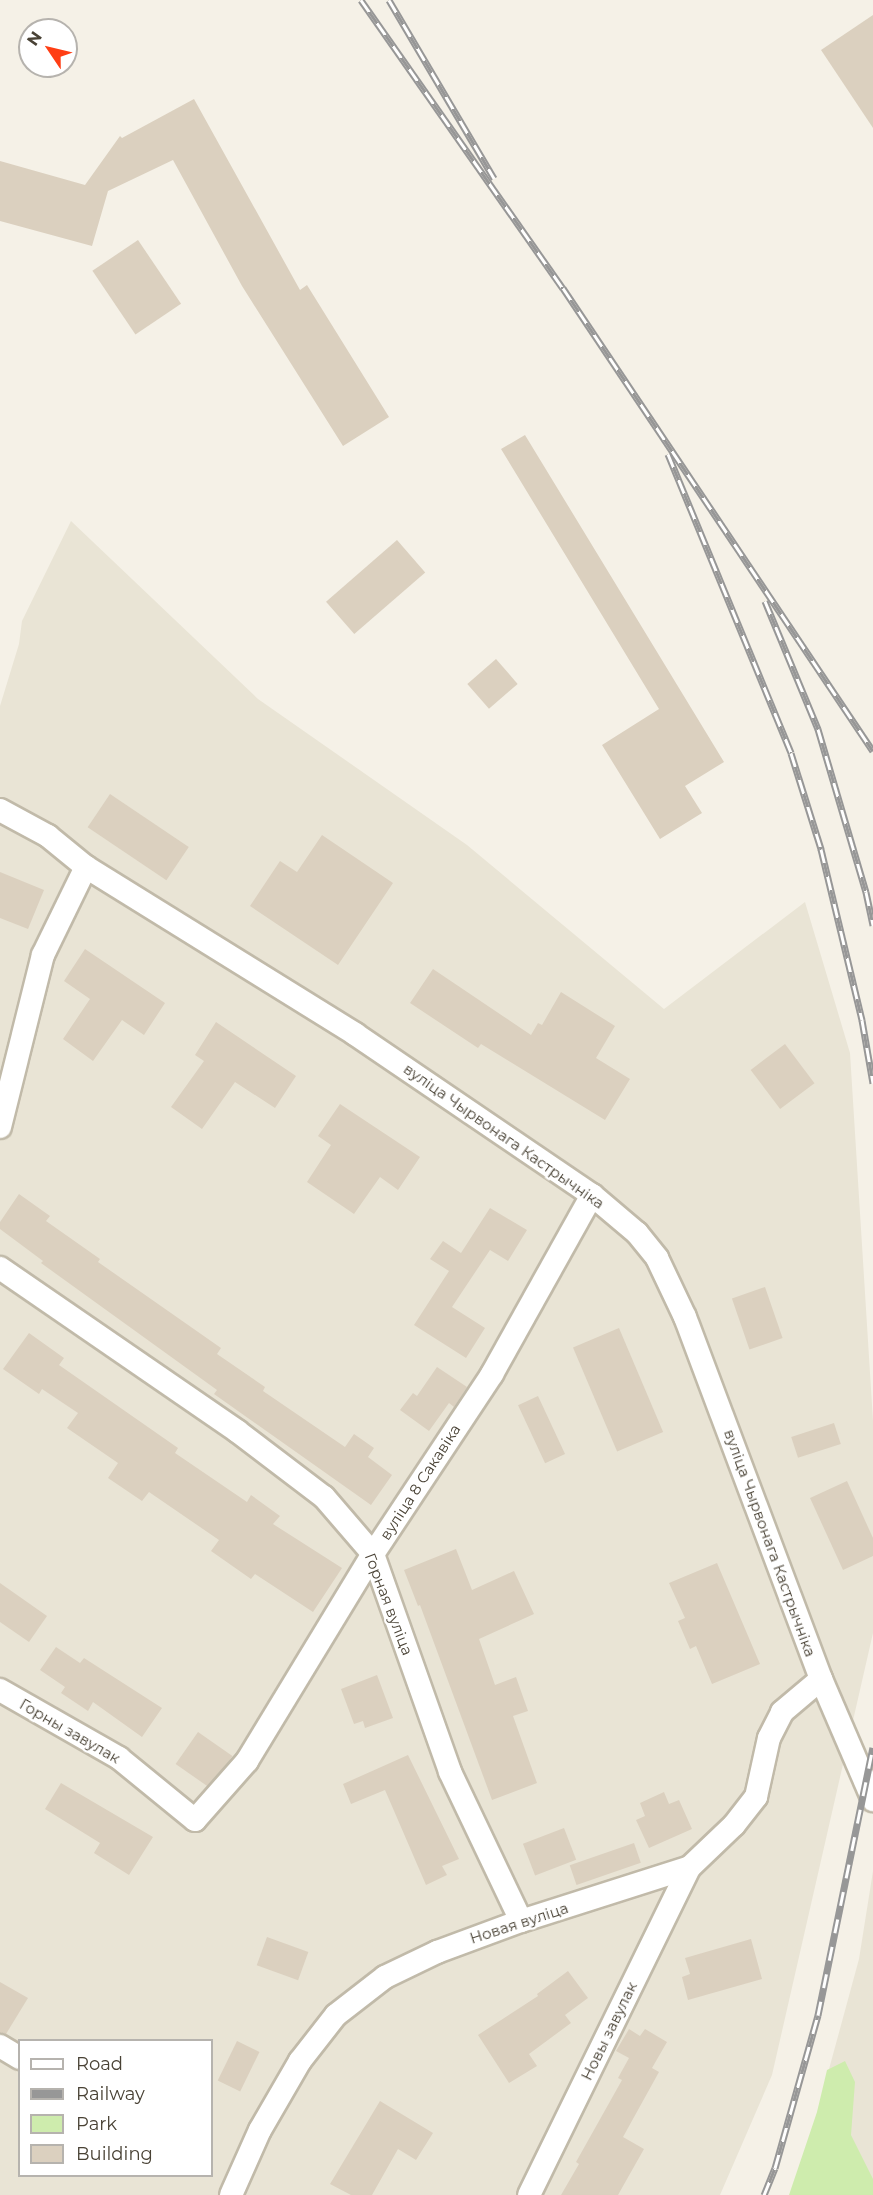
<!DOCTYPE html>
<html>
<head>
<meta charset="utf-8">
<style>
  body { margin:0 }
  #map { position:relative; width:873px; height:2195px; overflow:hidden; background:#f5f1e7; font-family:Montserrat,sans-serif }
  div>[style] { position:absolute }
  .residential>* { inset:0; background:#e9e4d5 }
  .green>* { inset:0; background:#ceecad }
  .building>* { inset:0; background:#dbd0bf; transform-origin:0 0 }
  .roads { filter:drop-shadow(2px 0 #c1baa9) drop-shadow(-2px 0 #c1baa9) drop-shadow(0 2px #c1baa9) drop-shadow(0 -2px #c1baa9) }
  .minor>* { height:22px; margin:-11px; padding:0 11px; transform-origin:11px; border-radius:11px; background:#fff }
  .rail>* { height:7px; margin-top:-3.5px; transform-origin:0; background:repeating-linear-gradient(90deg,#fff 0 14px,#979797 0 28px); box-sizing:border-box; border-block:2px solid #979797 }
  span { translate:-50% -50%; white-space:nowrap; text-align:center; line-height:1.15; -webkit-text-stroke:4.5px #fff; paint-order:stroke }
  .street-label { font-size:15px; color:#494235 }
  .legend { position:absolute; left:18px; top:2039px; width:195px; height:138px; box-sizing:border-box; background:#fff; border:2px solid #b6b3ae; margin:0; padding:8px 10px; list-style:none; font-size:18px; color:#494235 }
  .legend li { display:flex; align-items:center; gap:12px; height:30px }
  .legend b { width:30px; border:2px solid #b6b3ae }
  .north { position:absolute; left:18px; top:18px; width:60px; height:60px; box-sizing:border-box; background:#fff; border:2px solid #b6b3ae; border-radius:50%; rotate:305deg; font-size:16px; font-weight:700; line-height:24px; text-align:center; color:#494235 }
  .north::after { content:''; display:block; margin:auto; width:21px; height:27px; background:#ff3e14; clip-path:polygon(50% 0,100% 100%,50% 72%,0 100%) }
</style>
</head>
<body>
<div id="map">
  <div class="residential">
    <i style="clip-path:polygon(evenodd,71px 521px,258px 699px,467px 845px,664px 1009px,805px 902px,850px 1053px,873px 1421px,873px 1633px,772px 2075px,720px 2195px,0 2195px,0 706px,19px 644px,22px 621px,71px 521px,20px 2040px,212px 2040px,212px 2176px,20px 2176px,20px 2040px)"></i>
    <i style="clip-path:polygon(873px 1871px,873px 2195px,791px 2195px,807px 2150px,859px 1959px)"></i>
  </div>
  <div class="green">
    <i style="clip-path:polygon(845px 2061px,855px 2082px,851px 2135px,873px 2179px,873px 2195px,789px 2195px,817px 2112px,827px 2070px)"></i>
  </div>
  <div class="building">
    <i style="clip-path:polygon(873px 15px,873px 128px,821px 50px)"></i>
    <i style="clip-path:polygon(194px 99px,300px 290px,307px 285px,389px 417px,343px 446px,242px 286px,173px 160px,108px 191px,92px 246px,0 221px,0 161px,85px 185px,120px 136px,122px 138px)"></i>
    <i style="left:138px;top:240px;width:77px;height:55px;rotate:56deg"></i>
    <i style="clip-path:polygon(525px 435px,724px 762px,685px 786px,702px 813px,660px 839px,602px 745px,659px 709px,501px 449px)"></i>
    <i style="left:397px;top:540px;width:43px;height:94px;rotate:49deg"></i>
    <i style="left:496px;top:659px;width:33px;height:38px;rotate:49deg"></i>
    <i style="left:110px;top:794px;width:95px;height:40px;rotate:34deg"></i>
    <i style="clip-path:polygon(322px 835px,393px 883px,338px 965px,250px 906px,280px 861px,297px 872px)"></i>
    <i style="clip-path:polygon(0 872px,44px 890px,28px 929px,0 918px)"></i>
    <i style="clip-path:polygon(85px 949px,165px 1003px,144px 1035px,122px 1020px,93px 1061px,63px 1039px,90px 999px,64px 981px)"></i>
    <i style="clip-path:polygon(433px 969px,531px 1035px,538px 1023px,542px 1025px,561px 992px,615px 1026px,596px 1058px,630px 1079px,605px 1120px,481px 1044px,478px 1048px,410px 1003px)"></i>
    <i style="clip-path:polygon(216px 1022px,296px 1076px,275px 1108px,235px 1082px,202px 1129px,171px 1107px,204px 1061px,195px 1055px)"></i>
    <i style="left:785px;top:1044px;width:49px;height:43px;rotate:53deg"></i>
    <i style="clip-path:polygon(340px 1104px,420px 1157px,398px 1190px,380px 1177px,354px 1214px,307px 1182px,331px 1145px,318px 1136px)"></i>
    <i style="clip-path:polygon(19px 1194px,50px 1216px,46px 1221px,100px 1259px,98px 1262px,221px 1348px,217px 1354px,265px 1387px,263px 1391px,345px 1447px,354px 1434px,374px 1448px,368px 1457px,392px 1475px,371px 1505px,214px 1394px,217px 1390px,41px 1263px,43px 1261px,0 1229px,0 1222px)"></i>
    <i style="clip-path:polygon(490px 1208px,527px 1230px,508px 1261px,490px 1250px,452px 1307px,485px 1328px,466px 1358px,414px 1325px,449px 1271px,430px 1259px,443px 1241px,461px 1253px)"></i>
    <i style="left:765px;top:1287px;width:54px;height:35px;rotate:71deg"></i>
    <i style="left:619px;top:1328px;width:113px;height:50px;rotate:67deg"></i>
    <i style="clip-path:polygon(29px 1333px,64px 1358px,59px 1365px,178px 1448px,175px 1453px,247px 1502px,251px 1495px,280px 1516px,273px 1524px,342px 1568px,313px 1612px,255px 1574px,251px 1579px,211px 1551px,219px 1540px,149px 1492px,142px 1501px,108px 1478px,118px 1463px,67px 1428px,78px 1413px,42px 1389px,39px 1394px,3px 1369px)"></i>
    <i style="clip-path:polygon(437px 1367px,467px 1387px,454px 1407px,449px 1403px,429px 1431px,400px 1410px,413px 1393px,417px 1396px)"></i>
    <i style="left:538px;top:1396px;width:64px;height:22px;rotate:65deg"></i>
    <i style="left:834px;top:1423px;width:22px;height:45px;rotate:72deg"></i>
    <i style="clip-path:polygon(847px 1481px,873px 1538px,873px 1556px,843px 1570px,810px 1498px)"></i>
    <i style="clip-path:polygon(456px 1549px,472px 1590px,514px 1571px,534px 1614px,479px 1639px,495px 1685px,516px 1677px,528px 1711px,513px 1716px,537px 1783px,492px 1800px,420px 1605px,418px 1606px,404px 1570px)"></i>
    <i style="clip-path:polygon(717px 1563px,760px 1664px,712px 1684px,696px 1646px,690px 1649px,678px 1621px,685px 1618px,669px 1583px)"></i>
    <i style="clip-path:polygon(0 1583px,47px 1616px,29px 1642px,0 1622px)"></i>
    <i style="clip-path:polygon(56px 1647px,80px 1663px,84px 1658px,162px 1708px,142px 1737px,93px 1702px,88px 1711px,61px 1693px,65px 1687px,40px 1670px)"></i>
    <i style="clip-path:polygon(377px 1675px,393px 1718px,365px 1728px,363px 1721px,354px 1724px,341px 1689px)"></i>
    <i style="left:198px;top:1732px;width:42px;height:39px;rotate:35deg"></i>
    <i style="clip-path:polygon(408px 1755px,459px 1859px,442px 1866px,447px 1875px,426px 1885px,385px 1790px,351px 1804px,343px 1784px)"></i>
    <i style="clip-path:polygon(61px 1783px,153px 1837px,129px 1875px,94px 1853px,100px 1843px,45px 1809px)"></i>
    <i style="clip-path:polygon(664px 1792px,669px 1804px,679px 1800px,692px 1829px,649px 1848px,636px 1820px,645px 1816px,640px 1803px)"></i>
    <i style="left:564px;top:1828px;width:34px;height:44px;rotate:69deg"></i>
    <i style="left:634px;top:1843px;width:21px;height:68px;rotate:71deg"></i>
    <i style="left:267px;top:1937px;width:44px;height:30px;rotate:20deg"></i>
    <i style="clip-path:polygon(751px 1939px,762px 1979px,688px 2000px,682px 1977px,690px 1974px,685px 1958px)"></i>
    <i style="clip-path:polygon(568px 1971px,588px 1998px,565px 2015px,571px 2023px,529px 2054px,537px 2066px,509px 2083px,478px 2035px,538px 1996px,537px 1994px)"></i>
    <i style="clip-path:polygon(0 1982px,28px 1998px,6px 2034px,0 2033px)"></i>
    <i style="clip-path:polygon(629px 2029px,640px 2036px,645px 2029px,667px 2042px,652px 2068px,659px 2072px,623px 2137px,644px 2149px,618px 2195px,561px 2195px,579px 2164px,576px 2162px,622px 2080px,618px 2078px,629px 2058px,616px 2051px)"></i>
    <i style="left:237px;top:2041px;width:25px;height:44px;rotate:26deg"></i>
    <i style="clip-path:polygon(380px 2101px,433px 2133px,416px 2160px,398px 2149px,372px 2195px,351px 2195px,330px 2184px)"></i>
  </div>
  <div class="roads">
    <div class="minor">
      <i style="left:0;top:810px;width:55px;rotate:28.4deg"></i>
      <i style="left:48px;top:836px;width:49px;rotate:39.2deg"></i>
      <i style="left:86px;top:867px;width:317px;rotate:31.8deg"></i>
      <i style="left:355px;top:1034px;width:287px;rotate:34.2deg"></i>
      <i style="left:592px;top:1195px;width:59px;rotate:40.2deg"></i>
      <i style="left:637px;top:1233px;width:32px;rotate:51deg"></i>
      <i style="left:657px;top:1258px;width:65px;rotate:64.6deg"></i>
      <i style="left:685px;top:1317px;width:387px;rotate:69.4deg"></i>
      <i style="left:821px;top:1679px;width:132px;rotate:66.7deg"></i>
      <i style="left:0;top:1127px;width:177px;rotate:-76deg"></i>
      <i style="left:43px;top:955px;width:98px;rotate:-64deg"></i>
      <i style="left:0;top:1268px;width:288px;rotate:34.5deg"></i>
      <i style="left:237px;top:1431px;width:109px;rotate:37.2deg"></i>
      <i style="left:324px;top:1497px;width:75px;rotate:49.3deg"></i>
      <i style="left:373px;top:1554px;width:231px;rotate:70.5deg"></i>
      <i style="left:450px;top:1772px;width:165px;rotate:64.5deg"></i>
      <i style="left:0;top:1690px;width:137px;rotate:29.7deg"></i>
      <i style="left:119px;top:1758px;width:98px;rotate:39.2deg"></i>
      <i style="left:195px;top:1820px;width:79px;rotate:-48.6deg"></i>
      <i style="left:247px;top:1761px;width:242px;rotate:-58.7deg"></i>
      <i style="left:373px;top:1554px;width:216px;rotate:-56.5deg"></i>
      <i style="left:492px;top:1374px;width:205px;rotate:-60.8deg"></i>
      <i style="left:0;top:2046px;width:23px;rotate:31deg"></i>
      <i style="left:231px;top:2195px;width:71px;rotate:-66deg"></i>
      <i style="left:260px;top:2130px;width:80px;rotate:-59.9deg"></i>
      <i style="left:300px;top:2061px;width:58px;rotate:-52deg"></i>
      <i style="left:336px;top:2015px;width:62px;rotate:-37.8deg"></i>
      <i style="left:385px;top:1977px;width:58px;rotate:-25.7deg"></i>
      <i style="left:437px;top:1952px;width:90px;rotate:-20.3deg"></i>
      <i style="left:521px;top:1921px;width:177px;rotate:-17.7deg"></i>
      <i style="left:690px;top:1867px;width:61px;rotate:-43.7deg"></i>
      <i style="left:734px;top:1825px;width:36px;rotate:-52deg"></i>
      <i style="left:756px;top:1797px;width:60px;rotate:-77.6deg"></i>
      <i style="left:769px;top:1738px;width:29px;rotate:-63deg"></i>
      <i style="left:782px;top:1712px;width:51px;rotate:-40.2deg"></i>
      <i style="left:529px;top:2195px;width:365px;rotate:-63.9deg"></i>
    </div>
  </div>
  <div class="rail">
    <i style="left:361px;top:0;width:352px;rotate:55deg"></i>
    <i style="left:563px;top:288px;width:557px;rotate:56.2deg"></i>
    <i style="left:389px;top:0;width:207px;rotate:59.5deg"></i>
    <i style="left:668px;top:454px;width:323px;rotate:67.6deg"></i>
    <i style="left:791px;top:753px;width:101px;rotate:72.6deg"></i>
    <i style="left:821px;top:849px;width:176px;rotate:76.5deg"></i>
    <i style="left:862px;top:1020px;width:64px;rotate:80.1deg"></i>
    <i style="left:765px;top:601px;width:139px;rotate:67.5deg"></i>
    <i style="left:818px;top:729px;width:170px;rotate:73.6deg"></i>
    <i style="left:866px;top:892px;width:34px;rotate:78deg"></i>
    <i style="left:764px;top:2195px;width:29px;rotate:-68deg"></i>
    <i style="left:775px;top:2168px;width:159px;rotate:-74.3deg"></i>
    <i style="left:818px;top:2015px;width:273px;rotate:-78.4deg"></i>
  </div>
  <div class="street-label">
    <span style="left:504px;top:1136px;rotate:35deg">вуліца Чырвонага Кастрычніка</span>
    <span style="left:420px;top:1482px;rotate:-57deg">вуліца 8 Сакавіка</span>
    <span style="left:770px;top:1543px;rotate:70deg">вуліца Чырвонага Кастрычніка</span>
    <span style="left:389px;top:1604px;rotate:69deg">Горная вуліца</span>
    <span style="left:70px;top:1731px;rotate:30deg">Горны завулак</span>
    <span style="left:519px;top:1923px;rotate:-18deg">Новая вуліца</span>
    <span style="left:609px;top:2031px;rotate:-64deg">Новы завулак</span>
  </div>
  <ul class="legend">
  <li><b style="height:8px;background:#fff"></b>Road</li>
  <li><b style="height:8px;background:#979797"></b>Railway</li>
  <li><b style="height:16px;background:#ceecad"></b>Park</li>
  <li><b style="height:16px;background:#dbd0bf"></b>Building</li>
  </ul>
  <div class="north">N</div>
</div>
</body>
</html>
